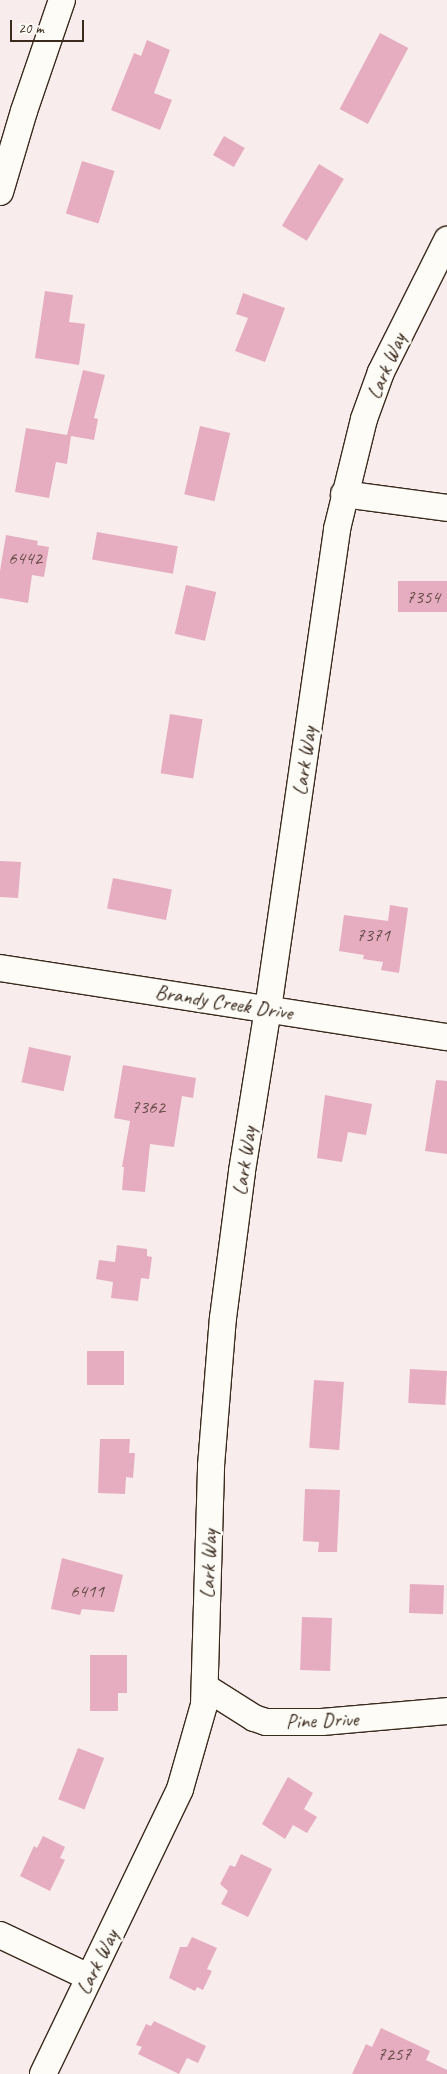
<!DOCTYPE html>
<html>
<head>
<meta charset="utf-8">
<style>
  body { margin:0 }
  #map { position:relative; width:447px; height:2074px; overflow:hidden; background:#f8ecec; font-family:Caveat,sans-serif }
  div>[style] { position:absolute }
  .building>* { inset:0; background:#e6adc1; transform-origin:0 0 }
  .roads { filter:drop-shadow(1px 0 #3b2a1e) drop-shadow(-1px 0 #3b2a1e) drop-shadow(0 1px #3b2a1e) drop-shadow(0 -1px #3b2a1e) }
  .minor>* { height:26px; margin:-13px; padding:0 13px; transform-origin:13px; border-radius:13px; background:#fdfcf7 }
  span { translate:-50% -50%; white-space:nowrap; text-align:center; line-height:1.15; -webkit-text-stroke:5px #fdfcf7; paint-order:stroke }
  .number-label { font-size:19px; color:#664b47 }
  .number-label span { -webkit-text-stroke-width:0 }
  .street-label { font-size:21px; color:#3b2a1e }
  .scale { position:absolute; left:10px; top:20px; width:74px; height:22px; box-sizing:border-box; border:2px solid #3b2a1e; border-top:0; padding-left:6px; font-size:15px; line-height:18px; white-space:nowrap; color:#3b2a1e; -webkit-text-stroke:4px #fdfcf7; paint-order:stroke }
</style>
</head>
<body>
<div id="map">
  <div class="building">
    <i style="left:380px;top:33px;width:32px;height:86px;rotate:28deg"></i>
    <i style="clip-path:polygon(147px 40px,170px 50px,154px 93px,172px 100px,160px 130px,111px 110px,134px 53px,141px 56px)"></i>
    <i style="left:224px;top:136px;width:24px;height:22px;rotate:30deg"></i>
    <i style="left:82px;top:161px;width:34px;height:55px;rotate:17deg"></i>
    <i style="left:319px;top:164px;width:29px;height:72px;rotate:31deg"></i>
    <i style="clip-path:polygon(45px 291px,73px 295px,69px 322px,85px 324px,79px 365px,35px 358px)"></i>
    <i style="clip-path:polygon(243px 293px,285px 308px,265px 362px,235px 351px,248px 318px,236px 314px)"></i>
    <i style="clip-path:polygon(83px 370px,105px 375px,94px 418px,98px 419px,94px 440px,71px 436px,67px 464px,56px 462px,49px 498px,15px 492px,26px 428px,67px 435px)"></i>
    <i style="left:200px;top:426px;width:31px;height:70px;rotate:13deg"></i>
    <i style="left:97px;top:532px;width:82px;height:28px;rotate:10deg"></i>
    <i style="clip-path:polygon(6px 535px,38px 541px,37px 545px,49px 547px,44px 577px,32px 575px,28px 603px,0 598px,0 571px)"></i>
    <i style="left:447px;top:581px;width:31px;height:49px;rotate:90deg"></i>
    <i style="left:186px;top:585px;width:31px;height:50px;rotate:13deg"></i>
    <i style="left:170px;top:714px;width:33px;height:60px;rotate:9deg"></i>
    <i style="clip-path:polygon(0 861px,21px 862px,18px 898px,0 897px)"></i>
    <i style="left:113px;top:878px;width:60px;height:31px;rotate:11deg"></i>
    <i style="clip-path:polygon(390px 905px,408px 908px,399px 973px,381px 970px,383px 962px,363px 959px,364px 955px,339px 951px,344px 915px,388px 921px)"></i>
    <i style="left:29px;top:1047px;width:43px;height:36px;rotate:12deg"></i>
    <i style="clip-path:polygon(123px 1065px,196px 1078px,193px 1098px,182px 1096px,174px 1147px,150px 1144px,145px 1192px,122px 1190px,124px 1167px,122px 1167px,130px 1121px,114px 1118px)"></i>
    <i style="clip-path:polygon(436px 1080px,447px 1081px,447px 1154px,425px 1151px)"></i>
    <i style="clip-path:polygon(325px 1095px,372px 1104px,366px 1135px,348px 1132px,342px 1162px,317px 1158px)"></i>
    <i style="clip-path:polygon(117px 1245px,147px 1249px,147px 1256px,152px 1257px,149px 1279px,141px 1278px,138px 1301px,111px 1298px,113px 1282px,96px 1279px,99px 1260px,115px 1262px)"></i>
    <i style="left:87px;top:1351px;width:37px;height:34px"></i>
    <i style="left:410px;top:1369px;width:37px;height:34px;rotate:3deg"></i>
    <i style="left:314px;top:1380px;width:30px;height:68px;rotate:4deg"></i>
    <i style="clip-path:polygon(100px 1439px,130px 1439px,129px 1453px,135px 1453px,133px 1478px,126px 1477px,125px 1494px,98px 1493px)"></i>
    <i style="clip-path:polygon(305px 1489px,340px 1490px,337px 1552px,318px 1552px,319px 1542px,303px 1541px)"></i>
    <i style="clip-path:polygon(62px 1558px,123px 1575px,114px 1612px,82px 1609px,80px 1615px,51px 1609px)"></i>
    <i style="left:410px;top:1584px;width:34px;height:29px;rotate:2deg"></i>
    <i style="left:302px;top:1617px;width:30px;height:53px;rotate:2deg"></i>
    <i style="clip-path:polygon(90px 1655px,127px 1655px,127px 1693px,118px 1693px,118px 1711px,90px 1711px)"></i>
    <i style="left:78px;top:1748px;width:28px;height:55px;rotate:21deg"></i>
    <i style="clip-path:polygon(288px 1777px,313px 1793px,304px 1809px,317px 1817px,307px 1833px,293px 1825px,285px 1839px,262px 1824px)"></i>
    <i style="clip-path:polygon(43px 1836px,65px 1847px,60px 1858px,65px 1860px,50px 1891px,20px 1876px,34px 1846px,37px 1848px)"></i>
    <i style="clip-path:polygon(241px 1854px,272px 1869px,248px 1917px,221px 1904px,228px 1891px,220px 1884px,230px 1865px,235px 1867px)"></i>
    <i style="clip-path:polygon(192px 1937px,217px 1948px,207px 1969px,212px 1971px,203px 1990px,197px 1987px,195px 1991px,169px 1978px,180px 1947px,187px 1947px)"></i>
    <i style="clip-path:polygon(154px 2021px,206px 2046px,198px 2063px,187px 2058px,179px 2074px,138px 2054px,142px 2047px,136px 2045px,146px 2024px,151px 2026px)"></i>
    <i style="clip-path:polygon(381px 2028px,430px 2051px,426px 2060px,447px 2070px,447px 2074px,352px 2074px,366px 2044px,372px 2047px)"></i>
  </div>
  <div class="roads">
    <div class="minor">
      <i style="left:0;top:192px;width:84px;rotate:-73.5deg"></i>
      <i style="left:24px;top:111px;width:117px;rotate:-71.1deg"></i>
      <i style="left:344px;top:494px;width:104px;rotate:7.7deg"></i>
      <i style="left:0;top:968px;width:452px;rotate:8.8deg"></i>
      <i style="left:205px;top:1687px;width:58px;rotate:32.3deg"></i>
      <i style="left:254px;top:1718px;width:13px;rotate:18deg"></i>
      <i style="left:266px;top:1722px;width:56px"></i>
      <i style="left:322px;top:1722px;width:125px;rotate:-5deg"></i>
      <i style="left:0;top:1935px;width:98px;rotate:25.3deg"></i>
      <i style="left:43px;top:2074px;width:316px;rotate:-64.3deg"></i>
      <i style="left:180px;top:1789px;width:87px;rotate:-74.1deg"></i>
      <i style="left:204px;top:1705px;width:239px;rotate:-88.3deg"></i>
      <i style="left:211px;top:1466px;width:148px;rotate:-85.4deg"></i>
      <i style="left:223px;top:1318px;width:148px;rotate:-82.6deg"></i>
      <i style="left:242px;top:1171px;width:164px;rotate:-80.9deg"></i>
      <i style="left:268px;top:1009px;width:485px;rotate:-81.8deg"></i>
      <i style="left:337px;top:529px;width:113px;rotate:-76.2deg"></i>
      <i style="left:364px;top:419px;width:50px;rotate:-70.1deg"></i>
      <i style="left:381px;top:372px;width:148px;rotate:-63.4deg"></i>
    </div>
  </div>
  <div class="number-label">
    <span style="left:25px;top:559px">6442</span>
    <span style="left:423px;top:598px">7354</span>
    <span style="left:373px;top:936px">7371</span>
    <span style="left:148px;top:1108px">7362</span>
    <span style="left:87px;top:1592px">6411</span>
    <span style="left:394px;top:2055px">7257</span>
  </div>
  <div class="street-label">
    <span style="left:386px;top:366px;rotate:-67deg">Lark Way</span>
    <span style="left:304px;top:761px;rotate:-82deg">Lark Way</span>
    <span style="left:224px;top:1002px;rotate:9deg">Brandy Creek Drive</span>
    <span style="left:244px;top:1161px;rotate:-82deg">Lark Way</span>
    <span style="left:208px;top:1564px;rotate:-88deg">Lark Way</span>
    <span style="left:322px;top:1720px;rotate:-2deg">Pine Drive</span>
    <span style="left:97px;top:1962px;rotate:-64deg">Lark Way</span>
  </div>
  <div class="scale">20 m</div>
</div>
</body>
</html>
